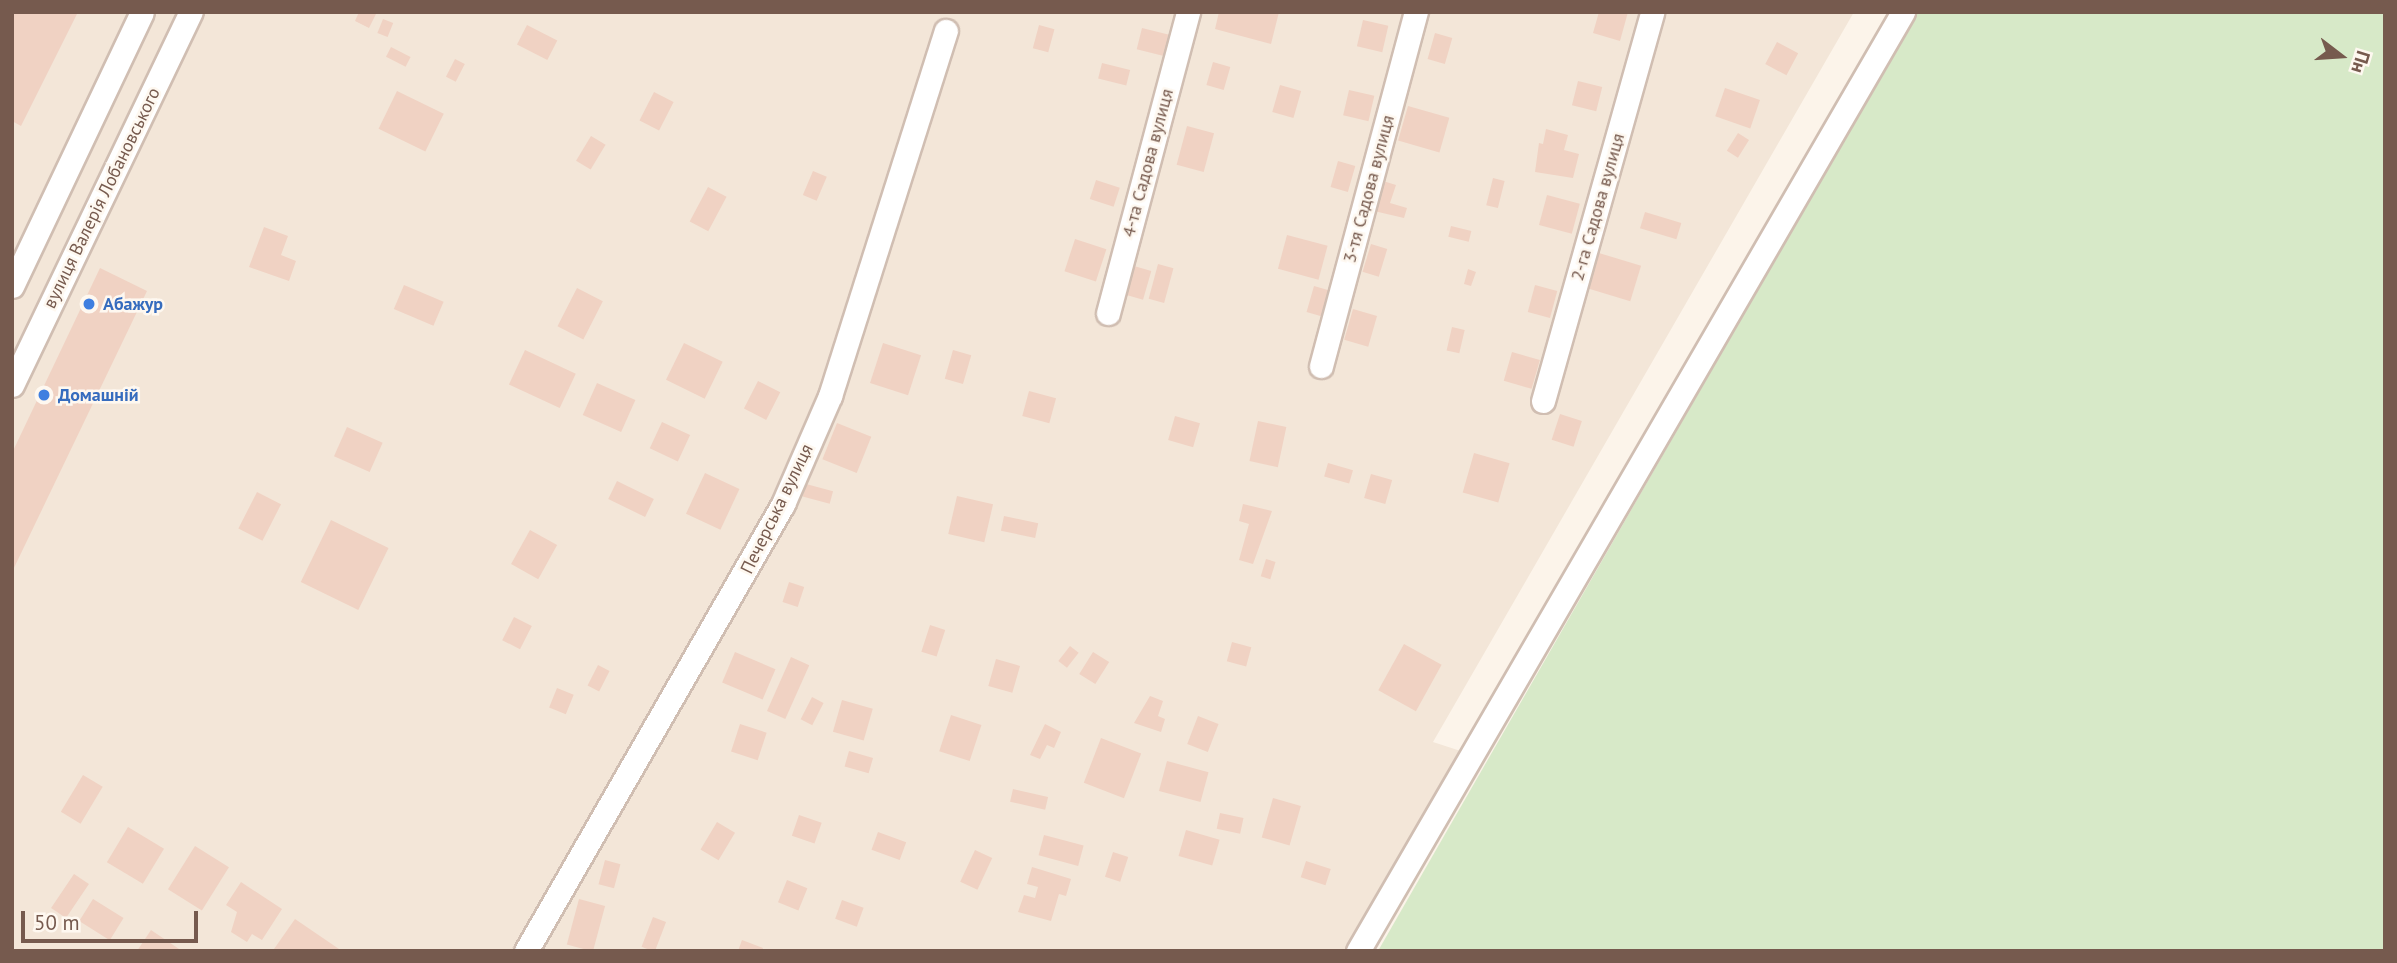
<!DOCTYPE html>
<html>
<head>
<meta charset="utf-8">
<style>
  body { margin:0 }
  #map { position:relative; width:2397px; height:963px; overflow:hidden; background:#fcf4ea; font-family:"PT Sans",sans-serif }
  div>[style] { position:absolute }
  .residential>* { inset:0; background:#f3e6d8 }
  .green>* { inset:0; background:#d7e9c8 }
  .building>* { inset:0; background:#f0d2c3; transform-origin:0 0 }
  .roads { filter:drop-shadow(2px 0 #d0beb2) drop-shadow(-2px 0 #d0beb2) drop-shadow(0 2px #d0beb2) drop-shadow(0 -2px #d0beb2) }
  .minor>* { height:23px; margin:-11.5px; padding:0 11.5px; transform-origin:11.5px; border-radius:11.5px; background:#fff }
  .dots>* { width:19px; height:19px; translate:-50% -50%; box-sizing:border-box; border:4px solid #fef8f0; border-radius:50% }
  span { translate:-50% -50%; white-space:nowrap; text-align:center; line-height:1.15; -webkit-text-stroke:5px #fef8f0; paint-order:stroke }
  .street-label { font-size:18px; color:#765a4e }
  .shop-label { font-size:18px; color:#366cbe; font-weight:700 }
  .left { translate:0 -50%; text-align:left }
  .frame { position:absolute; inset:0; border:14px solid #765a4e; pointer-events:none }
  .north { position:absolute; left:2306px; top:21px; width:70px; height:70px; -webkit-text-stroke:5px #fef8f0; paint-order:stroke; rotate:107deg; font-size:19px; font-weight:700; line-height:28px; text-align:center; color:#765a4e }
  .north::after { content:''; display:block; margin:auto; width:24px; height:32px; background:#765a4e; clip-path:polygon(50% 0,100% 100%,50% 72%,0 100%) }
  .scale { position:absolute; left:21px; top:911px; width:177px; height:32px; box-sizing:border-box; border:4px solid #765a4e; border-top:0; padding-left:9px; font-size:21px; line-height:24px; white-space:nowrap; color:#765a4e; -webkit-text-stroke:5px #fef8f0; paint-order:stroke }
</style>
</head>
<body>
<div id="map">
  <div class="residential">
    <i style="clip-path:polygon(12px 12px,1854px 12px,1433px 742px,1473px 755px,1358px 951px,12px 951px)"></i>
  </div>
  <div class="green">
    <i style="clip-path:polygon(1917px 12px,2385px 12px,2385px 951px,1378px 951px)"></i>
  </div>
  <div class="building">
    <i style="clip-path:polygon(12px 12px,78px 12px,21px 126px,12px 121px)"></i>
    <i style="clip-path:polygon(359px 12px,377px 12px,369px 28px,355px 21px)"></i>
    <i style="clip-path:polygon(1219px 12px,1279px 12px,1271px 44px,1215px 29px)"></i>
    <i style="clip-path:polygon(1599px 12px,1628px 12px,1620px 41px,1593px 33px)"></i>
    <i style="left:383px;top:19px;width:11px;height:15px;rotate:22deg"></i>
    <i style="left:1363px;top:20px;width:26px;height:27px;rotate:13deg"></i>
    <i style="left:527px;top:25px;width:34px;height:22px;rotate:27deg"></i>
    <i style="left:1039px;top:25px;width:16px;height:24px;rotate:15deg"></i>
    <i style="left:1142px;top:28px;width:29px;height:22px;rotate:14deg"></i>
    <i style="left:1435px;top:33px;width:18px;height:27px;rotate:16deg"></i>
    <i style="left:1777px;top:42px;width:24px;height:25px;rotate:28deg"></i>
    <i style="left:391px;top:47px;width:22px;height:11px;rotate:27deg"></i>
    <i style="left:455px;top:59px;width:11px;height:20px;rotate:27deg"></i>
    <i style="left:1213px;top:62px;width:18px;height:24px;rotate:16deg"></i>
    <i style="left:1102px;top:63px;width:29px;height:16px;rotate:14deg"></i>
    <i style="left:1578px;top:81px;width:25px;height:25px;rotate:14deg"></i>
    <i style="left:1280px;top:85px;width:22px;height:28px;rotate:16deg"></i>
    <i style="left:1725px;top:88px;width:37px;height:30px;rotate:19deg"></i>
    <i style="left:1349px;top:90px;width:26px;height:26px;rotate:13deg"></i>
    <i style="left:397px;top:91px;width:52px;height:42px;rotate:26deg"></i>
    <i style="left:654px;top:92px;width:22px;height:32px;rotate:27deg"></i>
    <i style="left:1408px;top:106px;width:43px;height:36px;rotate:16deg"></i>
    <i style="left:1187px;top:126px;width:28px;height:40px;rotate:15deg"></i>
    <i style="clip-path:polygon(1546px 129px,1568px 135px,1564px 150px,1579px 154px,1573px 178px,1535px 172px,1539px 143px,1543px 144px)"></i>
    <i style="left:1738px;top:133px;width:13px;height:21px;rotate:32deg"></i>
    <i style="left:591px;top:136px;width:17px;height:29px;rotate:31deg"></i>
    <i style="left:1338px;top:161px;width:18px;height:27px;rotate:16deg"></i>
    <i style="left:813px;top:171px;width:15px;height:26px;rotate:23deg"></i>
    <i style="left:1493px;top:178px;width:12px;height:28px;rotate:14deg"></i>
    <i style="left:1096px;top:180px;width:25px;height:20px;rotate:18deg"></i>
    <i style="clip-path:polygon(1383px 181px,1396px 185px,1390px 203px,1407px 208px,1404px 218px,1374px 211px)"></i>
    <i style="left:708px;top:187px;width:21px;height:39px;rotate:28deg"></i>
    <i style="left:1547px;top:195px;width:34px;height:31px;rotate:15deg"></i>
    <i style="left:1645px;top:212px;width:38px;height:17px;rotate:17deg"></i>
    <i style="left:1451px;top:226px;width:21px;height:11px;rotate:14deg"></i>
    <i style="clip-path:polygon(264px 227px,288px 236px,281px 255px,296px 261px,289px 281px,249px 267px)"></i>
    <i style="left:1287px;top:235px;width:42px;height:35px;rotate:15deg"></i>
    <i style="left:1075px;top:239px;width:33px;height:34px;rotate:18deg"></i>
    <i style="left:1371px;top:244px;width:17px;height:29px;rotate:17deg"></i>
    <i style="left:1599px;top:253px;width:44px;height:37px;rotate:17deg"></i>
    <i style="left:1158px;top:264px;width:16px;height:36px;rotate:15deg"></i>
    <i style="left:1134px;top:266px;width:18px;height:30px;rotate:16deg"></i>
    <i style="clip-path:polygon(100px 268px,147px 291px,12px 572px,12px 453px)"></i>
    <i style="clip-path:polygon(1468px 269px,1476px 272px,1471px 286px,1464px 284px)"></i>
    <i style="left:404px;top:285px;width:43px;height:26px;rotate:23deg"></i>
    <i style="left:1535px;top:285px;width:23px;height:28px;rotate:15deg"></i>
    <i style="left:1314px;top:286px;width:18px;height:27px;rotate:16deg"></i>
    <i style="left:577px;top:288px;width:29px;height:43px;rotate:27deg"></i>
    <i style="left:1353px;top:309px;width:25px;height:32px;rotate:16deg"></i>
    <i style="left:1452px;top:327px;width:13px;height:24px;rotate:13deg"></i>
    <i style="left:684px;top:343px;width:43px;height:41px;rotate:26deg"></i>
    <i style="left:883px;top:343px;width:40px;height:42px;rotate:18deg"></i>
    <i style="left:525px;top:350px;width:56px;height:38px;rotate:25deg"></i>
    <i style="left:953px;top:350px;width:19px;height:30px;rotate:16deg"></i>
    <i style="left:1512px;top:352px;width:29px;height:30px;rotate:16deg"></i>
    <i style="left:758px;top:381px;width:25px;height:31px;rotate:27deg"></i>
    <i style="left:597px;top:383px;width:42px;height:35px;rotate:24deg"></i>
    <i style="left:1029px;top:391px;width:28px;height:26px;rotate:15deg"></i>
    <i style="left:1560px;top:414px;width:23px;height:27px;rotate:18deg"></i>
    <i style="left:1175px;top:416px;width:26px;height:25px;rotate:16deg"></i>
    <i style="left:1258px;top:421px;width:29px;height:41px;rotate:12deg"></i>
    <i style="left:662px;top:422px;width:31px;height:29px;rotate:25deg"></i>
    <i style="left:837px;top:423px;width:37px;height:39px;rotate:22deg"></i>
    <i style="left:347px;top:427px;width:39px;height:32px;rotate:24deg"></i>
    <i style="left:1474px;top:453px;width:37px;height:41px;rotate:16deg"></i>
    <i style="left:1328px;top:463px;width:26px;height:14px;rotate:16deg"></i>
    <i style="left:705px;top:473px;width:38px;height:45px;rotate:25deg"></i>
    <i style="left:1371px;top:474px;width:22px;height:25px;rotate:16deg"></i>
    <i style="left:617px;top:481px;width:41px;height:20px;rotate:26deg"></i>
    <i style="left:806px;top:484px;width:28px;height:13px;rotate:15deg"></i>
    <i style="left:257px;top:492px;width:27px;height:41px;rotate:27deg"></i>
    <i style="left:957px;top:496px;width:37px;height:39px;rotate:13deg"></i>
    <i style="clip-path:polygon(1243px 504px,1272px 511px,1253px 564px,1239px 560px,1249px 524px,1239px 521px)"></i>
    <i style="left:1004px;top:516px;width:35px;height:15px;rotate:12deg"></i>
    <i style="left:331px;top:520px;width:64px;height:69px;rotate:26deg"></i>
    <i style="left:530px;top:530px;width:31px;height:39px;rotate:29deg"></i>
    <i style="left:1266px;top:559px;width:10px;height:18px;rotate:17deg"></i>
    <i style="left:789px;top:582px;width:16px;height:21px;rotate:18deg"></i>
    <i style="left:514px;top:617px;width:20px;height:26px;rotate:27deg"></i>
    <i style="left:930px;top:625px;width:16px;height:28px;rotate:18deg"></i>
    <i style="left:1232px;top:642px;width:20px;height:20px;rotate:15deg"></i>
    <i style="left:1404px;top:644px;width:43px;height:53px;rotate:29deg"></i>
    <i style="left:1070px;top:646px;width:11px;height:19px;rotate:38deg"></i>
    <i style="left:735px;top:652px;width:44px;height:33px;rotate:23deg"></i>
    <i style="left:1093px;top:652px;width:19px;height:26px;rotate:32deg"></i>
    <i style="left:791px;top:657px;width:20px;height:59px;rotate:24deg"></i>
    <i style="left:996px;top:659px;width:25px;height:28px;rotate:16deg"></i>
    <i style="left:598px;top:665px;width:13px;height:23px;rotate:27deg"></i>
    <i style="left:557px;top:688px;width:18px;height:21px;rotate:22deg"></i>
    <i style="clip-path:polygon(1150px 696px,1163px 701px,1158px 716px,1165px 719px,1161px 732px,1134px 723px)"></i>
    <i style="left:812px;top:697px;width:13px;height:25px;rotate:27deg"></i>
    <i style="left:842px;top:700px;width:32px;height:33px;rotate:16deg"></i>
    <i style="left:951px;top:715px;width:32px;height:38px;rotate:18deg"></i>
    <i style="left:1198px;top:716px;width:22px;height:30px;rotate:21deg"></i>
    <i style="left:740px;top:724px;width:28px;height:29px;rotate:18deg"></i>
    <i style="clip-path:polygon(1045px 724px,1061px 732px,1054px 748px,1047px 745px,1040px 759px,1030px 755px)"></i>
    <i style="left:1101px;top:738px;width:43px;height:48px;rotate:21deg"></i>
    <i style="left:849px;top:751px;width:25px;height:16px;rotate:16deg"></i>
    <i style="left:1167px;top:761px;width:43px;height:31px;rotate:15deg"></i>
    <i style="left:83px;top:775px;width:23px;height:43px;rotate:31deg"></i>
    <i style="left:1013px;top:789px;width:36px;height:13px;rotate:13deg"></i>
    <i style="left:1273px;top:798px;width:29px;height:41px;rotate:16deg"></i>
    <i style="left:1220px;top:813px;width:24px;height:16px;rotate:12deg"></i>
    <i style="left:799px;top:815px;width:24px;height:22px;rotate:19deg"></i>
    <i style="left:717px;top:822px;width:21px;height:32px;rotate:31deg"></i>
    <i style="left:128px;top:827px;width:42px;height:41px;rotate:31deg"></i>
    <i style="left:1186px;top:830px;width:35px;height:27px;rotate:16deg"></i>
    <i style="left:878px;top:832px;width:30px;height:19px;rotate:20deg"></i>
    <i style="left:1044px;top:835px;width:41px;height:21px;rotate:15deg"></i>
    <i style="left:195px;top:846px;width:40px;height:51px;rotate:32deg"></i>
    <i style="left:975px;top:850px;width:19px;height:35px;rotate:25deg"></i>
    <i style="left:1113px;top:852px;width:16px;height:26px;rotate:18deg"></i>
    <i style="left:605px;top:860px;width:16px;height:25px;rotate:15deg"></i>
    <i style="left:1306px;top:861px;width:26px;height:17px;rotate:18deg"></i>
    <i style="clip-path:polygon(1032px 867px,1071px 879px,1066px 896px,1059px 894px,1051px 921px,1018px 912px,1024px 895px,1035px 898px,1038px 887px,1027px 884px)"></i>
    <i style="left:74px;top:874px;width:18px;height:41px;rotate:34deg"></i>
    <i style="left:787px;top:880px;width:22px;height:24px;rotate:22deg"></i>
    <i style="clip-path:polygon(241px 882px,282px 909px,262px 940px,252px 934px,247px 942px,231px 932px,237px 912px,226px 905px)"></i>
    <i style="left:93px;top:899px;width:36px;height:26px;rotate:32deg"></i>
    <i style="left:579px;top:899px;width:27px;height:47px;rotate:15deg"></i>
    <i style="left:842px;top:900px;width:23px;height:20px;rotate:20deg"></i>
    <i style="left:653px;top:917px;width:14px;height:32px;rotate:21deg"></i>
    <i style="clip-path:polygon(295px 919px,339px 949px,337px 951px,274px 949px)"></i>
    <i style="clip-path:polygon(151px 930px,182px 951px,137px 951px)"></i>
    <i style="clip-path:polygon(742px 940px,763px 948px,762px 951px,738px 951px)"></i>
  </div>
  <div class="roads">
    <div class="minor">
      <i style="left:12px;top:286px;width:303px;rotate:-64.6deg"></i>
      <i style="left:1108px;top:313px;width:311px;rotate:-75.1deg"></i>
      <i style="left:1321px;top:366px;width:367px;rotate:-75deg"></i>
      <i style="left:12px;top:385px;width:414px;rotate:-64.4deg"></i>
      <i style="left:1543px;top:401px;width:404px;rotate:-74.3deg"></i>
      <i style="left:526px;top:951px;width:516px;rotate:-60.1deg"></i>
      <i style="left:783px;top:504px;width:118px;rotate:-66.5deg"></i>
      <i style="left:830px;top:396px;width:383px;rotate:-72.4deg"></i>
      <i style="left:1358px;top:951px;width:1086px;rotate:-59.87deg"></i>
    </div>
  </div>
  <div class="dots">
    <i style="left:89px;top:304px;background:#3f7fe0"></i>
    <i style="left:44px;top:395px;background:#3f7fe0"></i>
  </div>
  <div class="street-label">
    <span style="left:1148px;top:163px;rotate:-75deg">4-та Садова вулиця</span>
    <span style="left:1369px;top:189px;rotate:-75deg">3-тя Садова вулиця</span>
    <span style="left:102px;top:198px;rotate:-64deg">вулиця Валерія Лобановського</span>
    <span style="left:1598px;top:207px;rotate:-74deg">2-га Садова вулиця</span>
    <span style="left:777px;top:509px;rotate:-64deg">Печерська вулиця</span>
  </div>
  <div class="shop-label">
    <span class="left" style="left:103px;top:304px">Абажур</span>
    <span class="left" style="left:58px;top:395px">Домашній</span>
  </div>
  <div class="frame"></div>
  <div class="north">Пн</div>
  <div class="scale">50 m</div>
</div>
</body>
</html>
